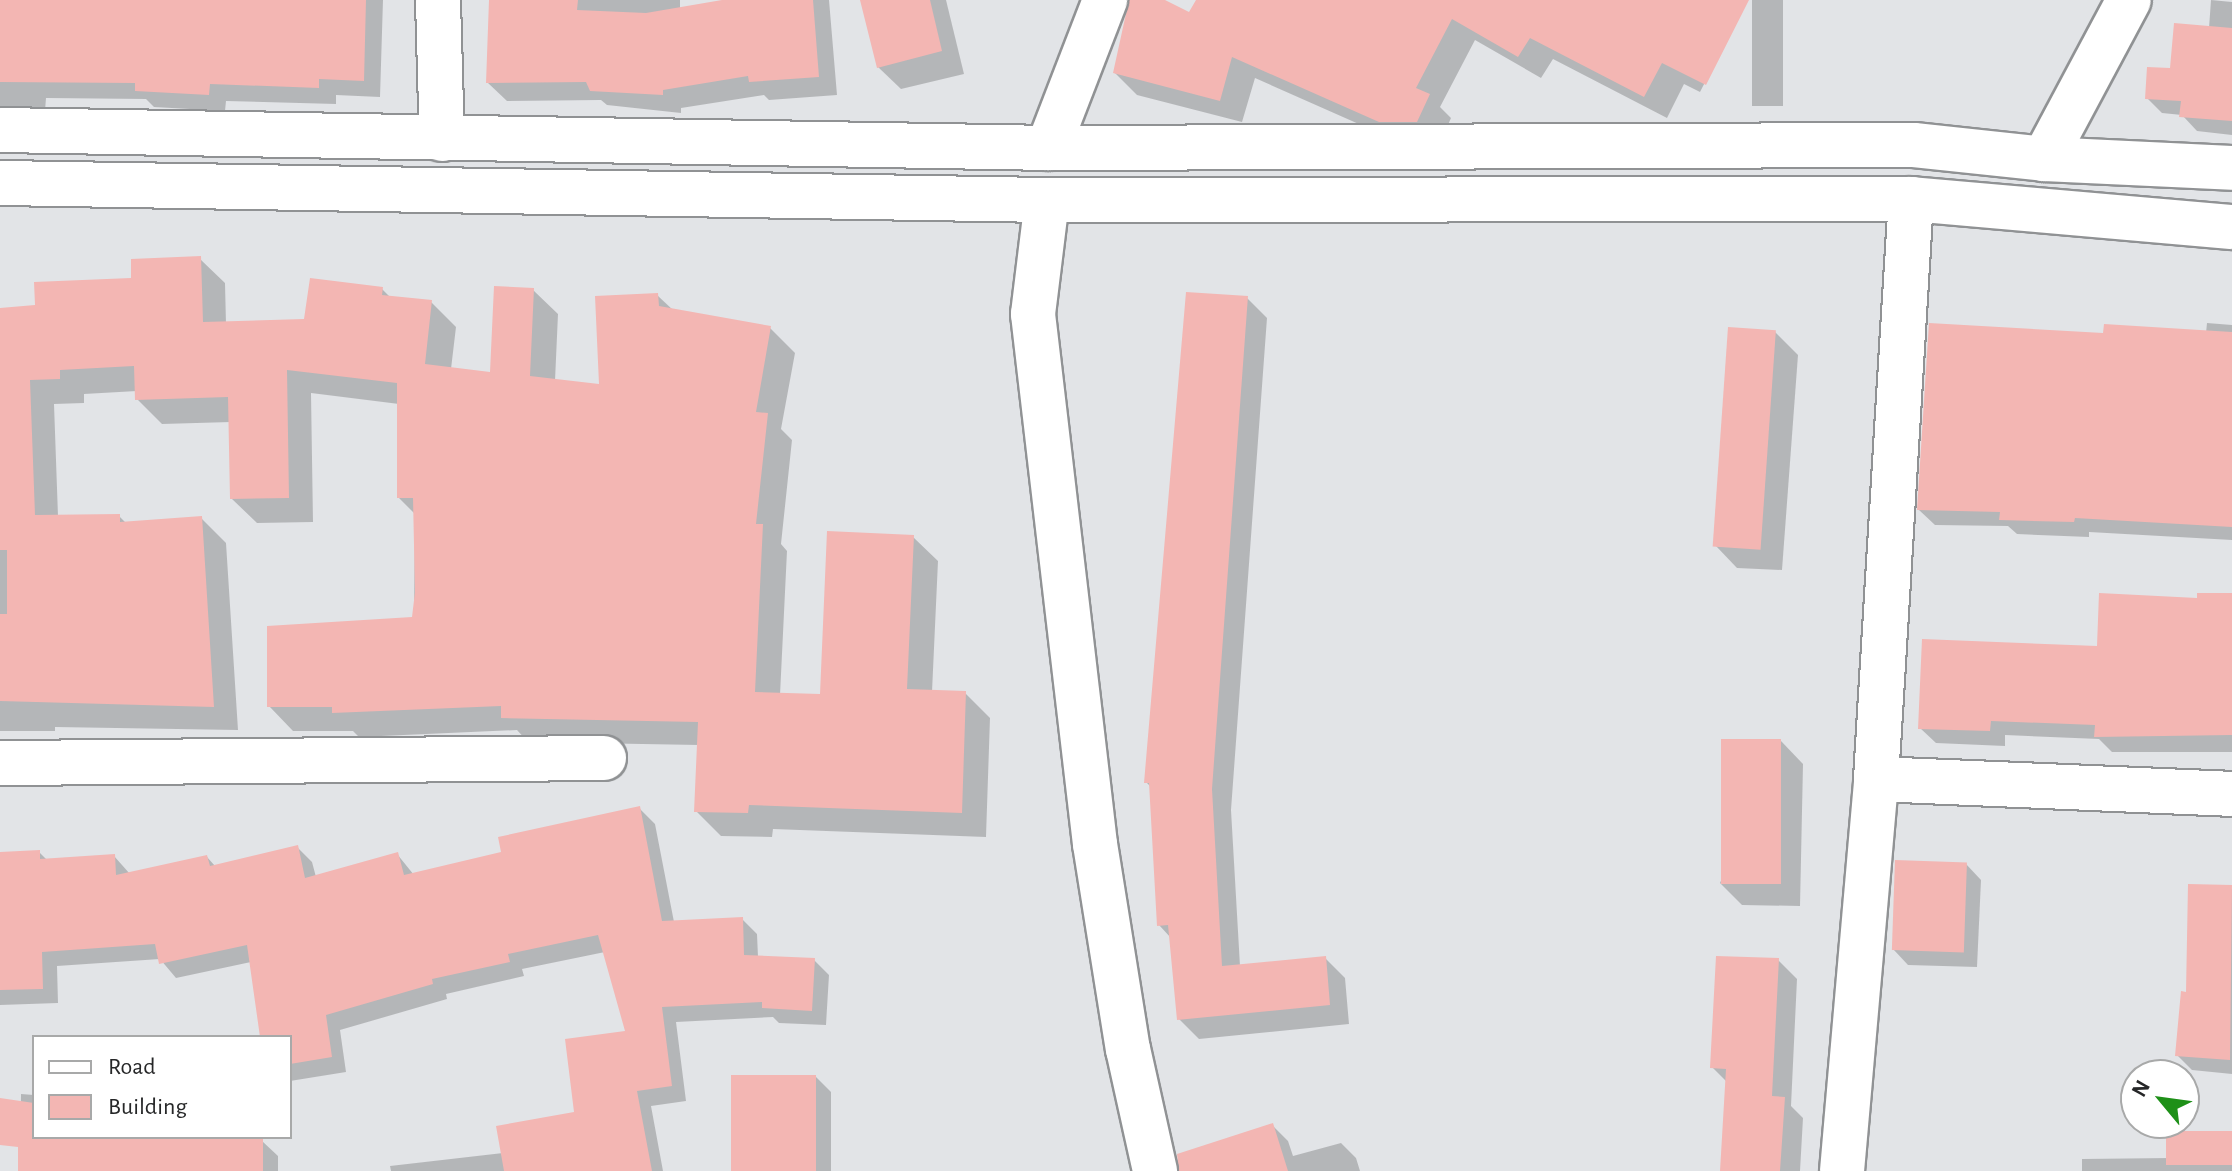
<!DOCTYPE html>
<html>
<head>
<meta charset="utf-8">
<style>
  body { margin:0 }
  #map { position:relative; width:2232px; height:1171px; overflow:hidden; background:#e2e4e7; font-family:"Alegreya Sans",sans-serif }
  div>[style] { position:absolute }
  .shadow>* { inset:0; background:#0003; transform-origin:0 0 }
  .building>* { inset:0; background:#f3b6b3; transform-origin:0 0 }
  .roads { filter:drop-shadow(2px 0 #909294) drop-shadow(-2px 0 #909294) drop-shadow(0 2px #909294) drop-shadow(0 -2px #909294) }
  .minor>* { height:44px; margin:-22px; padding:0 22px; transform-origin:22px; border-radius:22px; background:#fff }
  .major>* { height:44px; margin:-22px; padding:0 22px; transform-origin:22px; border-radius:22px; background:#fff }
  span { translate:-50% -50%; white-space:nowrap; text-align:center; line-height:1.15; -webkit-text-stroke:7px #fff; paint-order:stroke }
  .legend { position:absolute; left:32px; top:1035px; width:260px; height:104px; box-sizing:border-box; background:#fff; border:2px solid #a8a9a9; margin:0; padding:10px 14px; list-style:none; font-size:24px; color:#262728 }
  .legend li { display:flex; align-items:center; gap:16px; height:40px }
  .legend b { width:40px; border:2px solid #a8a9a9 }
  .north { position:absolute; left:2120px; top:1059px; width:80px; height:80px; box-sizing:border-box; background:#fff; border:2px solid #a8a9a9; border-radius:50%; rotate:299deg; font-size:22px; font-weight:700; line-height:32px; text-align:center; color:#262728 }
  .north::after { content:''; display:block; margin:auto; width:28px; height:36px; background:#1e9018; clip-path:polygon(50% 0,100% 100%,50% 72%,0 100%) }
</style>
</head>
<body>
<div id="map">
  <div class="shadow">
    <i style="clip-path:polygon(0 0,383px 0,380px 97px,336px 95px,336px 104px,226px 101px,225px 111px,154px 107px,146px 99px,46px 98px,45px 111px,0 109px)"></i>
    <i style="clip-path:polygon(491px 0,680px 0,680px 9px,733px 0,829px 0,837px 95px,769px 100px,764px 95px,681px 108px,681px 113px,607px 105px,601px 100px,507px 101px,488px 83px)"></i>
    <i style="clip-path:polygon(862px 0,946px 0,964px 74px,901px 89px,878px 67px)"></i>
    <i style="clip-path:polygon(1130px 0,1161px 0,1190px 15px,1198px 0,1747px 0,1700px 92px,1684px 84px,1667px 118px,1553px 59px,1541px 78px,1475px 40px,1440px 107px,1451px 118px,1440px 143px,1404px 144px,1255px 78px,1242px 122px,1137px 95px,1115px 73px)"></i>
    <i style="left:1752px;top:0;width:31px;height:106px"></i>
    <i style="clip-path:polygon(2211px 0,2232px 2px,2232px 135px,2197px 131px,2182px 115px,2162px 113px,2147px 98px,2209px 28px)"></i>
    <i style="clip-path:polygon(200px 259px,225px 283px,226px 324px,306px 321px,382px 289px,391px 298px,431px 302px,456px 327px,451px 369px,492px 374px,533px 290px,558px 314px,555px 381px,602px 387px,657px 295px,674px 311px,770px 328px,795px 353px,781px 429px,792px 440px,781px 544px,787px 551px,780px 695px,822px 696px,913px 537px,938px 561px,932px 692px,965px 693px,990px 718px,986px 837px,773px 829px,772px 837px,721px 836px,696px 811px,699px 745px,528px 742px,517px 730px,359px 737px,353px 731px,293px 731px,269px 706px,414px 619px,415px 514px,399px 498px,399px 404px,311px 393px,313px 522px,257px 523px,232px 499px,231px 422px,162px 424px,137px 399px,137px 391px,84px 394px,84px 403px,54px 404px,58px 516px,119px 516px,126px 523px,201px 518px,226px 543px,238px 730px,55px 727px,55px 731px,0 731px,0 310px,37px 307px)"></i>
    <i style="clip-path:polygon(1247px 298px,1267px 318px,1231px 810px,1240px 966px,1325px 958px,1345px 978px,1349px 1024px,1199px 1039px,1179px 1019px,1171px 938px,1159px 925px,1151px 787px,1146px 782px)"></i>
    <i style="clip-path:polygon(2207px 323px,2232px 325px,2232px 540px,2089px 532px,2089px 537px,2017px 534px,2008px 526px,1935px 525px,1919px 510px,2105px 335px,2206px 333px)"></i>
    <i style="clip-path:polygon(1775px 332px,1798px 355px,1782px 570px,1737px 568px,1715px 545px)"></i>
    <i style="clip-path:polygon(2232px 595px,2232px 752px,2112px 752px,2099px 739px,2005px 735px,2005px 746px,1936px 743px,1920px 728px,2199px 600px)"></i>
    <i style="clip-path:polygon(1781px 741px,1803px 764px,1800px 906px,1742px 905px,1720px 883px)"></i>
    <i style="clip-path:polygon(640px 809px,655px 824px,674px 922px,742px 919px,757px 934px,758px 957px,814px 960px,829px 975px,826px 1025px,779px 1023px,773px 1017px,676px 1022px,686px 1101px,651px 1106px,663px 1171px,391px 1171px,390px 1166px,503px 1153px,576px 1114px,628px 1032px,605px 952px,522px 969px,524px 976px,446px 994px,447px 999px,340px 1030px,346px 1072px,290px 1081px,290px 1037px,262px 1037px,251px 962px,176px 978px,160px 959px,57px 966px,58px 1003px,0 1005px,0 854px,39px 852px,47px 860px,114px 856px,130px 874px,207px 857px,215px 866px,297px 847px,312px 862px,316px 877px,397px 854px,414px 875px,503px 854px)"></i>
    <i style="clip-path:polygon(1966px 864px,1981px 880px,1977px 967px,1908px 965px,1893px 949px)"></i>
    <i style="clip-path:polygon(2190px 886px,2232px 889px,2232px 1074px,2192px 1070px,2177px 1055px,2188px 994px)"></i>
    <i style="clip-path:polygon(1778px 960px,1797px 979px,1791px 1106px,1803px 1118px,1800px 1171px,1722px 1171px,1727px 1082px,1712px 1067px)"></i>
    <i style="clip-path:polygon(816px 1077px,831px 1092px,831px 1171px,733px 1171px)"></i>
    <i style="clip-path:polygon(21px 1094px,34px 1095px,34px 1137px,262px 1141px,278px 1156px,278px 1171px,20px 1171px)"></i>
    <i style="clip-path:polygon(1273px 1126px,1288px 1141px,1293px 1156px,1341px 1143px,1356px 1158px,1360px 1171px,1194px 1171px)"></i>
    <i style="clip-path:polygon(2232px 1133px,2232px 1171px,2082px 1171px,2082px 1159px,2170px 1158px)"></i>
  </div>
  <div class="building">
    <i style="clip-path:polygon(0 0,366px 0,364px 81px,319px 79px,319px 88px,210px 84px,209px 95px,135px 91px,135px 83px,0 82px)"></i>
    <i style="clip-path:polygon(489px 0,578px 0,577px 10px,646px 13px,722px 0,813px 0,819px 77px,749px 82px,748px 76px,663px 90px,663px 95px,590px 91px,586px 82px,486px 83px)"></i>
    <i style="clip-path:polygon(860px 0,930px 0,942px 51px,877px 68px)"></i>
    <i style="clip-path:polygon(1129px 0,1165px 0,1189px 12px,1196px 0,1749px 0,1706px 85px,1662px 63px,1644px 97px,1530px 38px,1518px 57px,1452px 19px,1416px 88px,1430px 94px,1417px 122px,1379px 122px,1232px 57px,1220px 101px,1113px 73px)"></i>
    <i style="clip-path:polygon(2174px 23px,2232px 28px,2232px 121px,2179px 117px,2181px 101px,2145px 99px,2147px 67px,2170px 68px)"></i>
    <i style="clip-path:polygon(201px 256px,203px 322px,304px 319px,310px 278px,383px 287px,382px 295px,432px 300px,425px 364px,490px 372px,494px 286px,534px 288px,530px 376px,599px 384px,595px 296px,658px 293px,659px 306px,771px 326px,756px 412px,768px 413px,756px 524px,763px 524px,755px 692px,820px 694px,827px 531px,914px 535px,907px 689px,966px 691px,962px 813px,749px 805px,748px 813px,694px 812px,698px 722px,501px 718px,501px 706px,332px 713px,332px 707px,267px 707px,267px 626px,412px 617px,415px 592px,413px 498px,397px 498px,397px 383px,287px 370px,289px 498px,230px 499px,228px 397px,135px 400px,134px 366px,60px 370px,60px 379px,30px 380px,35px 515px,120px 514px,120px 522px,202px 516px,214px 707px,0 701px,0 614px,7px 614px,7px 550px,0 550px,0 308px,35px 305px,34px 282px,131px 278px,131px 259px)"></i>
    <i style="clip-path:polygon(1186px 292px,1248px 296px,1212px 789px,1222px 966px,1326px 956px,1330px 1005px,1177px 1020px,1168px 925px,1157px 926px,1149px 783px,1144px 783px)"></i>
    <i style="clip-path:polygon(1929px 323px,2103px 333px,2104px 324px,2232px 332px,2232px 527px,2075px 518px,2074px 522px,1999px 520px,2000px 512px,1917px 510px)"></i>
    <i style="left:1728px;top:327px;width:48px;height:220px;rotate:4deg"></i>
    <i style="clip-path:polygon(2099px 593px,2197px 598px,2197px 593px,2232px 593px,2232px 735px,2094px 737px,2095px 725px,1991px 721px,1990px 731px,1918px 729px,1922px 639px,2097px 646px)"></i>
    <i style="left:1721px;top:739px;width:60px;height:145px"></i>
    <i style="clip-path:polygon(640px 806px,662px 921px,743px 917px,744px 955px,815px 958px,812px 1011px,762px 1008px,762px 1002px,662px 1007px,672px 1086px,637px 1091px,652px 1171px,504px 1171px,496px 1126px,574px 1112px,565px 1039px,625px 1031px,598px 935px,508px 954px,510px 962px,432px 979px,433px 984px,326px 1015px,332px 1057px,290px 1064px,290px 1037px,260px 1037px,247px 945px,159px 964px,155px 944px,42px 952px,43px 989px,0 990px,0 852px,40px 850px,40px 859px,115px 854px,116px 875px,207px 855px,210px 866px,298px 845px,305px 878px,398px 852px,404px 875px,501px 852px,498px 837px)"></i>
    <i style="left:1895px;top:860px;width:72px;height:90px;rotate:2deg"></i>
    <i style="clip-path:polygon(2188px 884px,2232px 885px,2230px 1060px,2175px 1056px,2181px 991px,2186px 992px)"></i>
    <i style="clip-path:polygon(1716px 956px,1779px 958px,1772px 1096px,1785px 1097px,1780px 1171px,1720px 1171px,1726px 1069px,1710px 1068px)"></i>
    <i style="left:731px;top:1075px;width:85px;height:96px"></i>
    <i style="clip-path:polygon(0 1098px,34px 1103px,34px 1137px,263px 1139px,263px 1171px,18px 1171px,18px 1147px,0 1145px)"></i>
    <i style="clip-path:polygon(1273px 1123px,1288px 1171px,1179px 1171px,1177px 1154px)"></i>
    <i style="left:2232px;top:1131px;width:34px;height:66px;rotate:90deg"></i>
  </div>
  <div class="roads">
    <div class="minor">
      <i style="left:438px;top:0;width:139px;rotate:88.4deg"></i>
      <i style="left:1048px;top:148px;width:159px;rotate:-68.9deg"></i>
      <i style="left:2044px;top:159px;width:180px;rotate:-61.9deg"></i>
      <i style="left:1047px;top:200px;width:115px;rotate:97deg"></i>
      <i style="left:1033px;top:314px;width:534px;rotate:83.33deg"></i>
      <i style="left:1095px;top:844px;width:208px;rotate:80.9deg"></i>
      <i style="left:1128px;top:1049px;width:125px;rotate:77.5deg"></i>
      <i style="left:0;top:763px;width:604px;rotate:-0.47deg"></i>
      <i style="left:1876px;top:779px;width:356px;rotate:2.4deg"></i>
      <i style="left:1842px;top:1171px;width:393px;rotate:-85deg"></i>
      <i style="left:1876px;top:779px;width:581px;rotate:-86.55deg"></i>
    </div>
    <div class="major">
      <i style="left:0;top:130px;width:1048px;rotate:0.98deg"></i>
      <i style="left:1048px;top:148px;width:866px;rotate:-0.2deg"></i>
      <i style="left:1914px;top:145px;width:131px;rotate:6.1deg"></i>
      <i style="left:2044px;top:159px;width:188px;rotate:2.7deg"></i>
      <i style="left:0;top:183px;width:1047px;rotate:0.93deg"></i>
      <i style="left:1047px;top:200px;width:864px;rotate:-0.07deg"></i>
      <i style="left:1911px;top:199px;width:322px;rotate:5deg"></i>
    </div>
  </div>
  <ul class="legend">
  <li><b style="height:10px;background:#fff"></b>Road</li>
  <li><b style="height:22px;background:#f3b6b3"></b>Building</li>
  </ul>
  <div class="north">N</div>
</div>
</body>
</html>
